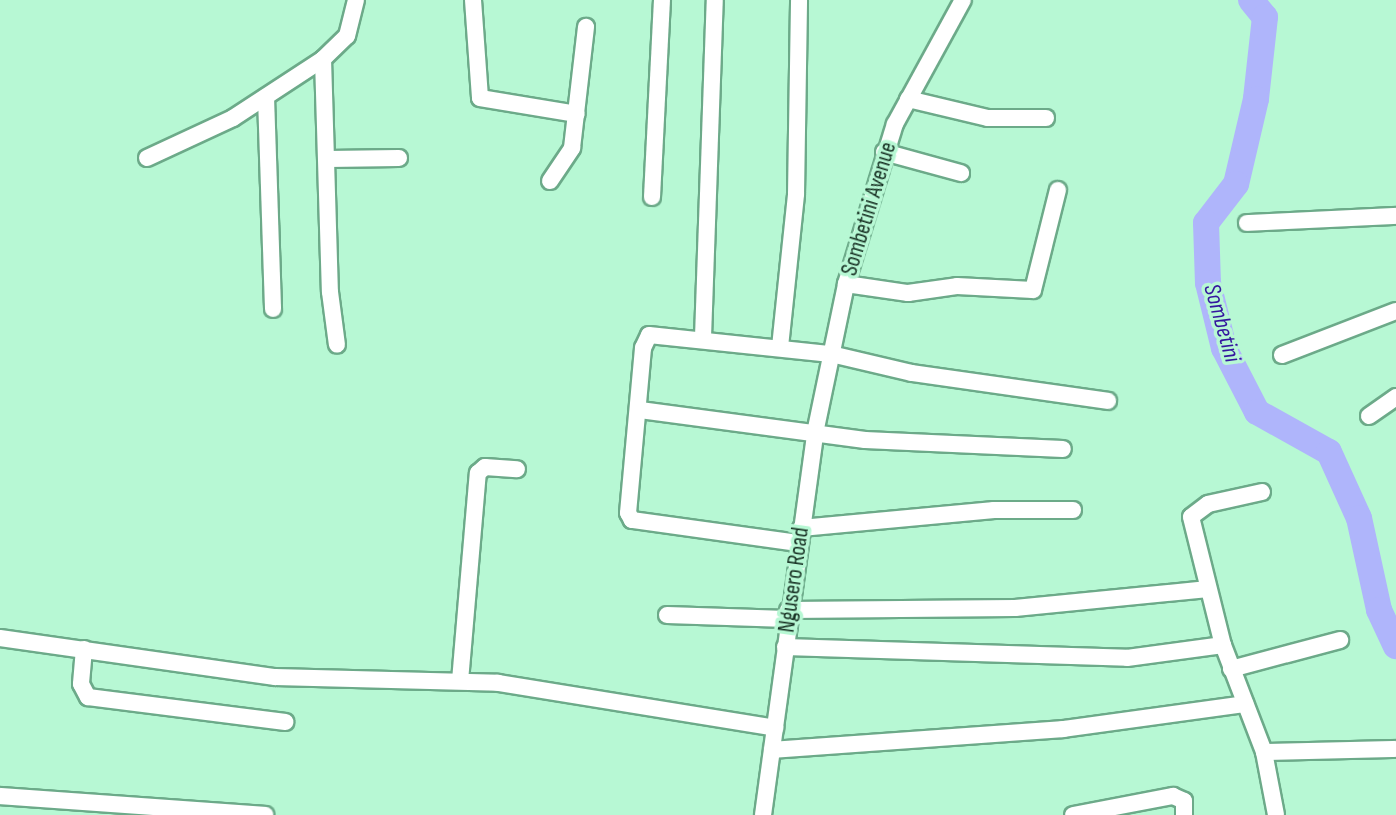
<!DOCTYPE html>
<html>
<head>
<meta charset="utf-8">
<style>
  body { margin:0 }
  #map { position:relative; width:1396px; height:815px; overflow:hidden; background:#b7f8d4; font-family:"Sofia Sans Condensed",sans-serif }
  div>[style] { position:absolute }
  .river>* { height:26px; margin:-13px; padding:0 13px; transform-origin:13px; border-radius:13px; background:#afb5fb }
  .roads { filter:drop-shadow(2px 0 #6caa89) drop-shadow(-2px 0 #6caa89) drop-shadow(0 2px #6caa89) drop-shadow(0 -2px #6caa89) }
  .minor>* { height:16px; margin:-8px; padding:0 8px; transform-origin:8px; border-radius:8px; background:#fff }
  span { translate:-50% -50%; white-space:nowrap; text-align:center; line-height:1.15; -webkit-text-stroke:7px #b7f8d4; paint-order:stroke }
  .street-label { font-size:23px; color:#183224 }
  .water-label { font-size:24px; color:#34169e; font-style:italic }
</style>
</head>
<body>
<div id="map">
  <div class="river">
    <i style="left:1251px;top:0;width:22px;rotate:51deg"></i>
    <i style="left:1265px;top:17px;width:82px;rotate:96.3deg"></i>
    <i style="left:1256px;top:99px;width:87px;rotate:103.2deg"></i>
    <i style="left:1236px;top:184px;width:49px;rotate:127.6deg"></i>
    <i style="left:1206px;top:223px;width:60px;rotate:88.1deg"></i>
    <i style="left:1208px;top:283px;width:67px;rotate:76.2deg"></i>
    <i style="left:1224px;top:348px;width:72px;rotate:62.7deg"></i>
    <i style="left:1257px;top:412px;width:82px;rotate:29.1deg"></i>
    <i style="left:1329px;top:452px;width:72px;rotate:65.6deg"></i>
    <i style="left:1359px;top:518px;width:94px;rotate:77.7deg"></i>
    <i style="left:1379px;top:610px;width:40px;rotate:65deg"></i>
  </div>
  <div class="roads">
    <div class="minor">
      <i style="left:473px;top:0;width:98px;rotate:85.9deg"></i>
      <i style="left:480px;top:98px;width:98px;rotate:9.4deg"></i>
      <i style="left:323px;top:59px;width:233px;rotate:88.3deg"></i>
      <i style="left:330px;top:292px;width:53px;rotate:82.5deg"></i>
      <i style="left:266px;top:97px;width:212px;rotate:88.1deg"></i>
      <i style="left:908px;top:99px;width:82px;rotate:13.4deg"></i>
      <i style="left:988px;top:118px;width:58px"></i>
      <i style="left:884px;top:152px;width:80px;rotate:15.3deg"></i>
      <i style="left:147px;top:158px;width:95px;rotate:-24.9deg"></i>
      <i style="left:233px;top:118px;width:108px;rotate:-33.2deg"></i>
      <i style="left:323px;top:59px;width:33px;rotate:-44deg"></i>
      <i style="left:347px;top:36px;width:37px;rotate:-76deg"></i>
      <i style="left:328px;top:159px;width:71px;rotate:-0.8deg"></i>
      <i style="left:550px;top:181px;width:40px;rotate:-56deg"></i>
      <i style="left:572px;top:148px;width:122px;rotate:-83.4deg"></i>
      <i style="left:652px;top:197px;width:197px;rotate:-87.1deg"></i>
      <i style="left:1247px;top:223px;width:149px;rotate:-2.7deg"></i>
      <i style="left:846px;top:284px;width:63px;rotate:8.3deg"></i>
      <i style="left:908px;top:293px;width:49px;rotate:-8.1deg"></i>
      <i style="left:957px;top:286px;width:76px;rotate:3deg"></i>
      <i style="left:1033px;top:290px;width:103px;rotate:-76deg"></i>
      <i style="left:703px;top:337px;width:337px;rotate:-88deg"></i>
      <i style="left:780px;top:347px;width:154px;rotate:-84deg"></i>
      <i style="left:796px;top:194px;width:194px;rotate:-89.1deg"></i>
      <i style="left:1282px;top:355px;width:122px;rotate:-21.1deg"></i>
      <i style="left:640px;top:410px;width:227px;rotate:7.6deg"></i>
      <i style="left:865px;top:440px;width:198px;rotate:2.6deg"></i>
      <i style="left:1369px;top:416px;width:33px;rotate:-35deg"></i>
      <i style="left:1262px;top:492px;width:55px;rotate:167.5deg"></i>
      <i style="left:1208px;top:504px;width:21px;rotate:143deg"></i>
      <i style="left:1191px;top:517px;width:132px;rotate:76deg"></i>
      <i style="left:1223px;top:645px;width:115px;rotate:69deg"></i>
      <i style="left:1264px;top:752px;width:64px;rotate:79.2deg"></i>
      <i style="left:801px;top:528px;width:194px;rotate:-5.3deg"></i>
      <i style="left:994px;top:510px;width:79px"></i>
      <i style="left:798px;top:543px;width:168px;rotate:-172.1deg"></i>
      <i style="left:632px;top:520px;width:8px;rotate:-120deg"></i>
      <i style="left:628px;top:513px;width:166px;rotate:-84.8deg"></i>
      <i style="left:643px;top:348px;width:14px;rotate:-65deg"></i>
      <i style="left:649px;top:335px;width:183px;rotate:6deg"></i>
      <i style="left:831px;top:354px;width:83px;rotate:13.2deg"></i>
      <i style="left:912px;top:373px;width:198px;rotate:8.1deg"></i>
      <i style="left:788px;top:610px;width:227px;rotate:-0.5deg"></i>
      <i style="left:1015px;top:608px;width:194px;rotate:-5.6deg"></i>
      <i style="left:667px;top:615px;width:120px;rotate:1.9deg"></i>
      <i style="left:0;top:638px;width:278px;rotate:8.1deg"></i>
      <i style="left:275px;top:677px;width:223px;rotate:1.5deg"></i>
      <i style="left:498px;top:683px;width:281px;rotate:9.2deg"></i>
      <i style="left:785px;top:647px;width:342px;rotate:1.8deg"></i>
      <i style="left:1127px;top:658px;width:97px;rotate:-7.7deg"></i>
      <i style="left:84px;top:649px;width:35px;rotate:95deg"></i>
      <i style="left:81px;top:684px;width:15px;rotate:62deg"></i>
      <i style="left:88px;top:697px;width:199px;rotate:7.2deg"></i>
      <i style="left:1231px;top:669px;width:113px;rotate:-14.9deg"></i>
      <i style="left:460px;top:681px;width:209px;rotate:-85.1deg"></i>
      <i style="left:478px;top:473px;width:9px;rotate:-41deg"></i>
      <i style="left:485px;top:467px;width:32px;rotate:4deg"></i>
      <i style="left:772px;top:750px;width:292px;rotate:-4.1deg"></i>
      <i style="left:1063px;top:729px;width:184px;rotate:-7.8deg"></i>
      <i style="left:1264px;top:752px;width:131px;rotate:-1.3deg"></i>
      <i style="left:0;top:796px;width:266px;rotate:4.1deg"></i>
      <i style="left:763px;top:815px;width:386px;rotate:-82.2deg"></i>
      <i style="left:815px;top:433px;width:152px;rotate:-78.2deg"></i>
      <i style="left:846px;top:284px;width:167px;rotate:-73deg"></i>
      <i style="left:895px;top:124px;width:141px;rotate:-61.3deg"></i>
      <i style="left:1073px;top:815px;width:102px;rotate:-10.8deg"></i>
      <i style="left:1173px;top:796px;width:12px;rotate:24deg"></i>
      <i style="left:1184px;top:801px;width:14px;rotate:90deg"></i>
    </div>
  </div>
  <div class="street-label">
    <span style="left:869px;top:209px;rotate:-73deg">Sombetini Avenue</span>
    <span style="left:794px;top:580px;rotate:-82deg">Ngusero Road</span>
  </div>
  <div class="water-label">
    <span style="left:1222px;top:323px;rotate:74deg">Sombetini</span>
  </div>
</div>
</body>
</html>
